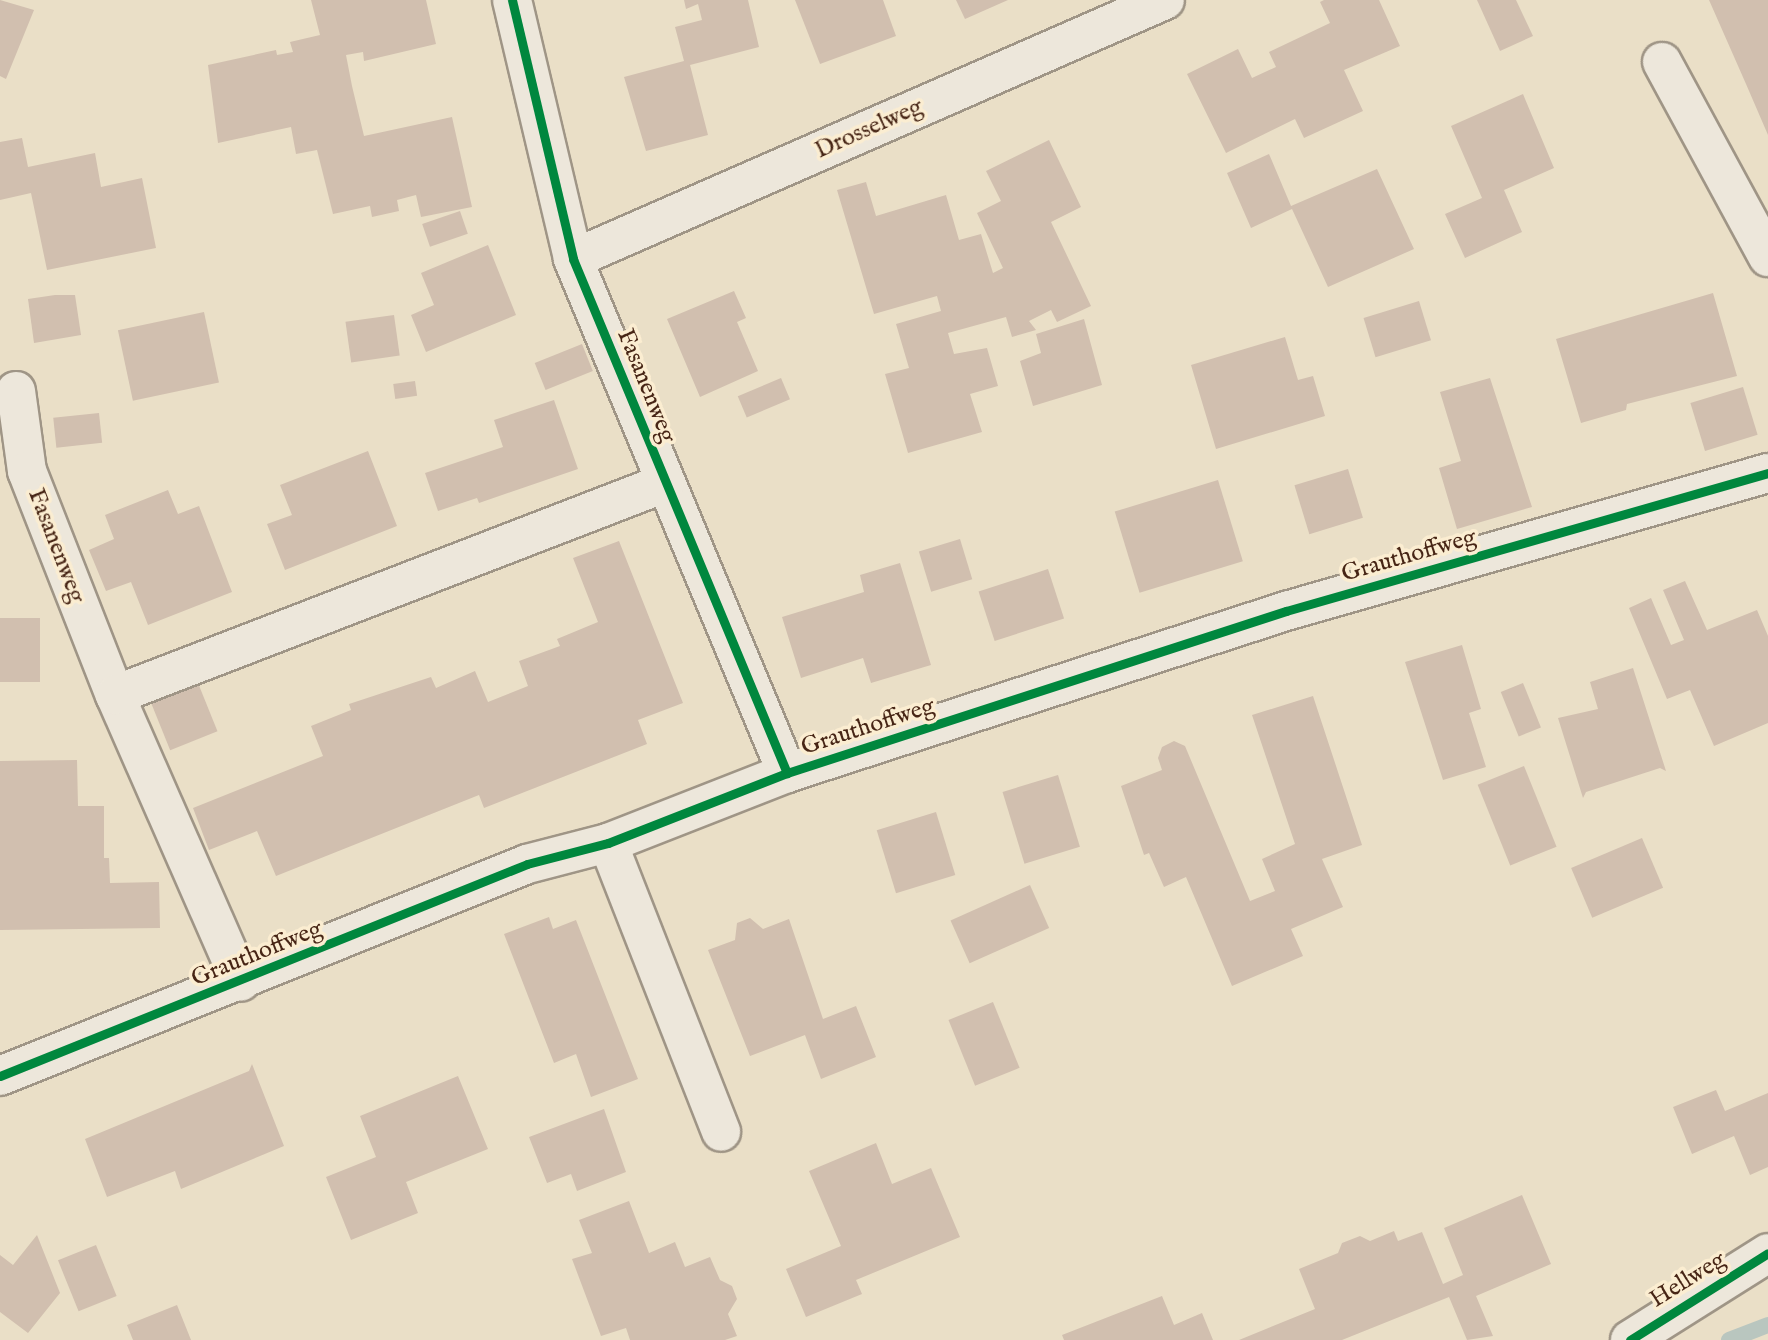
<!DOCTYPE html>
<html>
<head>
<meta charset="utf-8">
<style>
  body { margin:0 }
  #map { position:relative; width:1768px; height:1340px; overflow:hidden; background:#eadfc7; font-family:"IM FELL English",serif }
  div>[style] { position:absolute }
  .stream>* { height:16px; margin:-8px; padding:0 8px; transform-origin:8px; border-radius:8px; background:#b9c6bf }
  .building>* { inset:0; background:#d1bfaf; transform-origin:0 0 }
  .roads { filter:drop-shadow(2px 0 #9f9586) drop-shadow(-2px 0 #9f9586) drop-shadow(0 2px #9f9586) drop-shadow(0 -2px #9f9586) }
  .minor>* { height:38px; margin:-19px; padding:0 19px; transform-origin:19px; border-radius:19px; background:#ede7db }
  .cycleway>* { height:9px; margin:-4.5px; padding:0 4.5px; transform-origin:4.5px; border-radius:4.5px; background:#00873e }
  span { translate:-50% -50%; white-space:nowrap; text-align:center; line-height:1.15; -webkit-text-stroke:7px #fbedd1; paint-order:stroke }
  .street-label { font-size:24px; color:#472515 }
</style>
</head>
<body>
<div id="map">
  <div class="stream">
    <i style="left:1729px;top:1340px;width:42px;rotate:-21deg"></i>
  </div>
  <div class="building">
    <i style="clip-path:polygon(0 0,34px 10px,6px 79px,0 76px)"></i>
    <i style="clip-path:polygon(311px 0,426px 0,436px 44px,364px 61px,363px 52px,346px 55px,352px 86px,364px 136px,452px 117px,472px 207px,421px 217px,416px 195px,397px 200px,399px 211px,372px 217px,370px 206px,333px 214px,317px 150px,296px 154px,291px 127px,218px 143px,208px 65px,276px 50px,277px 55px,293px 52px,290px 42px,320px 35px)"></i>
    <i style="clip-path:polygon(684px 0,748px 0,759px 47px,690px 65px,708px 135px,646px 151px,624px 77px,684px 61px,675px 27px,702px 20px,698px 4px,686px 9px)"></i>
    <i style="clip-path:polygon(795px 0,883px 0,896px 36px,820px 64px)"></i>
    <i style="clip-path:polygon(956px 0,1008px 0,965px 19px)"></i>
    <i style="clip-path:polygon(1324px 0,1379px 0,1400px 46px,1344px 70px,1363px 111px,1304px 138px,1295px 119px,1226px 153px,1187px 74px,1238px 49px,1252px 78px,1276px 67px,1269px 52px,1330px 23px,1320px 2px)"></i>
    <i style="clip-path:polygon(1477px 0,1516px 0,1533px 36px,1500px 51px)"></i>
    <i style="clip-path:polygon(1709px 0,1768px 0,1768px 135px,1746px 84px)"></i>
    <i style="clip-path:polygon(1523px 94px,1554px 168px,1504px 190px,1522px 232px,1465px 258px,1445px 214px,1482px 198px,1451px 126px)"></i>
    <i style="clip-path:polygon(22px 138px,28px 167px,95px 153px,101px 187px,142px 178px,156px 248px,47px 270px,31px 193px,0 200px,0 142px)"></i>
    <i style="clip-path:polygon(1049px 140px,1081px 207px,1051px 222px,1091px 306px,1057px 322px,1051px 310px,1029px 321px,1036px 330px,1012px 337px,1006px 317px,948px 333px,954px 354px,987px 348px,998px 386px,970px 394px,982px 432px,908px 453px,885px 374px,909px 368px,896px 324px,941px 311px,937px 296px,874px 314px,837px 190px,866px 182px,876px 216px,946px 195px,959px 240px,981px 234px,993px 273px,1003px 268px,977px 213px,1001px 201px,986px 171px)"></i>
    <i style="clip-path:polygon(1269px 154px,1291px 206px,1377px 169px,1414px 249px,1328px 287px,1292px 209px,1251px 228px,1227px 173px)"></i>
    <i style="left:460px;top:211px;width:24px;height:40px;rotate:71deg"></i>
    <i style="clip-path:polygon(488px 245px,516px 315px,426px 352px,411px 315px,434px 305px,421px 273px)"></i>
    <i style="clip-path:polygon(734px 291px,746px 318px,737px 322px,758px 371px,700px 397px,667px 319px)"></i>
    <i style="clip-path:polygon(1713px 293px,1737px 376px,1627px 404px,1626px 410px,1581px 423px,1556px 339px)"></i>
    <i style="clip-path:polygon(55px 295px,75px 295px,81px 335px,34px 343px,28px 299px)"></i>
    <i style="left:1419px;top:301px;width:41px;height:58px;rotate:73deg"></i>
    <i style="left:204px;top:312px;width:72px;height:88px;rotate:78deg"></i>
    <i style="left:394px;top:315px;width:41px;height:49px;rotate:82deg"></i>
    <i style="clip-path:polygon(1084px 319px,1102px 385px,1033px 406px,1020px 361px,1041px 353px,1036px 334px)"></i>
    <i style="clip-path:polygon(1285px 337px,1298px 380px,1313px 376px,1325px 416px,1216px 449px,1191px 365px)"></i>
    <i style="left:582px;top:344px;width:29px;height:51px;rotate:68deg"></i>
    <i style="left:781px;top:378px;width:23px;height:47px;rotate:67deg"></i>
    <i style="clip-path:polygon(1490px 378px,1532px 507px,1457px 529px,1439px 468px,1461px 461px,1440px 392px)"></i>
    <i style="left:415px;top:381px;width:15px;height:22px;rotate:82deg"></i>
    <i style="left:1743px;top:387px;width:50px;height:55px;rotate:73deg"></i>
    <i style="clip-path:polygon(554px 400px,578px 469px,479px 503px,477px 498px,438px 511px,425px 473px,503px 447px,494px 420px)"></i>
    <i style="left:99px;top:413px;width:30px;height:46px;rotate:84deg"></i>
    <i style="clip-path:polygon(368px 451px,397px 526px,285px 570px,267px 524px,292px 515px,280px 485px)"></i>
    <i style="left:1348px;top:469px;width:51px;height:56px;rotate:73deg"></i>
    <i style="left:1218px;top:480px;width:85px;height:108px;rotate:73deg"></i>
    <i style="clip-path:polygon(168px 490px,178px 514px,199px 506px,232px 592px,148px 625px,131px 582px,106px 591px,89px 550px,114px 539px,105px 515px)"></i>
    <i style="left:960px;top:539px;width:42px;height:43px;rotate:73deg"></i>
    <i style="clip-path:polygon(619px 541px,683px 703px,638px 720px,647px 744px,484px 808px,479px 795px,276px 876px,257px 831px,209px 850px,193px 808px,323px 756px,311px 726px,351px 710px,349px 704px,431px 677px,436px 688px,475px 671px,488px 702px,528px 686px,519px 661px,560px 646px,557px 639px,598px 622px,573px 558px)"></i>
    <i style="clip-path:polygon(900px 563px,931px 665px,871px 683px,863px 658px,801px 678px,782px 617px,864px 592px,860px 575px)"></i>
    <i style="left:1048px;top:569px;width:52px;height:73px;rotate:72deg"></i>
    <i style="clip-path:polygon(1685px 581px,1707px 630px,1757px 610px,1768px 636px,1768px 723px,1714px 746px,1690px 690px,1667px 699px,1629px 608px,1651px 598px,1671px 645px,1684px 640px,1663px 590px)"></i>
    <i style="left:0;top:618px;width:40px;height:64px"></i>
    <i style="clip-path:polygon(1462px 645px,1481px 709px,1469px 713px,1486px 767px,1443px 780px,1405px 662px)"></i>
    <i style="clip-path:polygon(1633px 668px,1666px 771px,1660px 768px,1586px 792px,1583px 798px,1558px 718px,1598px 709px,1590px 682px)"></i>
    <i style="left:198px;top:683px;width:52px;height:51px;rotate:68deg"></i>
    <i style="left:1523px;top:683px;width:48px;height:24px;rotate:68deg"></i>
    <i style="clip-path:polygon(1313px 696px,1362px 845px,1322px 859px,1343px 907px,1291px 929px,1303px 956px,1232px 986px,1186px 877px,1164px 887px,1149px 853px,1144px 855px,1121px 786px,1162px 770px,1158px 758px,1162px 747px,1174px 741px,1185px 746px,1250px 901px,1275px 891px,1262px 859px,1295px 844px,1252px 715px)"></i>
    <i style="clip-path:polygon(77px 760px,78px 806px,104px 806px,104px 858px,109px 858px,110px 883px,159px 882px,160px 928px,0 930px,0 761px)"></i>
    <i style="left:1524px;top:766px;width:87px;height:50px;rotate:68deg"></i>
    <i style="left:1058px;top:775px;width:75px;height:58px;rotate:73deg"></i>
    <i style="left:936px;top:812px;width:66px;height:62px;rotate:73deg"></i>
    <i style="left:1642px;top:838px;width:54px;height:77px;rotate:67deg"></i>
    <i style="left:1030px;top:885px;width:47px;height:87px;rotate:66deg"></i>
    <i style="clip-path:polygon(549px 917px,553px 929px,576px 920px,638px 1079px,591px 1097px,576px 1054px,554px 1063px,504px 934px)"></i>
    <i style="clip-path:polygon(750px 918px,763px 929px,789px 919px,823px 1019px,856px 1006px,876px 1057px,821px 1079px,805px 1035px,750px 1056px,708px 950px,735px 940px,737px 923px)"></i>
    <i style="left:993px;top:1002px;width:71px;height:48px;rotate:68deg"></i>
    <i style="clip-path:polygon(252px 1064px,284px 1146px,181px 1189px,175px 1171px,107px 1197px,85px 1139px,249px 1071px)"></i>
    <i style="clip-path:polygon(458px 1076px,488px 1149px,406px 1182px,418px 1213px,351px 1240px,326px 1177px,376px 1157px,360px 1116px)"></i>
    <i style="clip-path:polygon(1716px 1090px,1725px 1111px,1768px 1093px,1768px 1167px,1750px 1175px,1734px 1136px,1692px 1154px,1673px 1107px)"></i>
    <i style="clip-path:polygon(604px 1109px,626px 1172px,577px 1191px,571px 1174px,547px 1183px,529px 1137px)"></i>
    <i style="clip-path:polygon(876px 1143px,892px 1184px,931px 1168px,960px 1237px,856px 1280px,862px 1294px,806px 1317px,786px 1269px,841px 1246px,809px 1171px)"></i>
    <i style="clip-path:polygon(1522px 1195px,1551px 1264px,1476px 1296px,1493px 1336px,1467px 1340px,1449px 1297px,1342px 1340px,1239px 1340px,1315px 1309px,1299px 1269px,1338px 1253px,1342px 1243px,1360px 1236px,1370px 1241px,1394px 1231px,1398px 1241px,1422px 1232px,1443px 1284px,1463px 1275px,1444px 1228px)"></i>
    <i style="clip-path:polygon(629px 1201px,649px 1253px,675px 1242px,685px 1267px,710px 1257px,720px 1280px,732px 1286px,737px 1299px,728px 1314px,737px 1336px,725px 1340px,630px 1340px,626px 1328px,601px 1336px,572px 1259px,592px 1253px,579px 1220px)"></i>
    <i style="clip-path:polygon(37px 1235px,60px 1293px,28px 1333px,0 1312px,0 1255px,13px 1265px)"></i>
    <i style="left:96px;top:1245px;width:55px;height:41px;rotate:68deg"></i>
    <i style="clip-path:polygon(1162px 1296px,1174px 1325px,1202px 1313px,1213px 1340px,1064px 1340px,1062px 1335px)"></i>
    <i style="clip-path:polygon(177px 1305px,191px 1340px,133px 1340px,127px 1325px)"></i>
  </div>
  <div class="roads">
    <div class="minor">
      <i style="left:512px;top:0;width:266px;rotate:76.7deg"></i>
      <i style="left:573px;top:259px;width:557px;rotate:67.4deg"></i>
      <i style="left:1662px;top:62px;width:222px;rotate:61.5deg"></i>
      <i style="left:573px;top:259px;width:646px;rotate:-23.63deg"></i>
      <i style="left:16px;top:391px;width:81px;rotate:82.2deg"></i>
      <i style="left:27px;top:471px;width:241px;rotate:68.6deg"></i>
      <i style="left:115px;top:695px;width:313px;rotate:66.3deg"></i>
      <i style="left:115px;top:695px;width:589px;rotate:-21.08deg"></i>
      <i style="left:608px;top:843px;width:310px;rotate:68.6deg"></i>
      <i style="left:0;top:1076px;width:568px;rotate:-21.91deg"></i>
      <i style="left:527px;top:864px;width:84px;rotate:-14.5deg"></i>
      <i style="left:608px;top:843px;width:192px;rotate:-21.4deg"></i>
      <i style="left:787px;top:773px;width:525px;rotate:-17.99deg"></i>
      <i style="left:1286px;top:611px;width:501px;rotate:-15.98deg"></i>
      <i style="left:1630px;top:1340px;width:163px;rotate:-32.2deg"></i>
    </div>
  </div>
  <div class="cycleway">
    <i style="left:512px;top:0;width:266px;rotate:76.7deg"></i>
    <i style="left:573px;top:259px;width:557px;rotate:67.4deg"></i>
    <i style="left:0;top:1076px;width:568px;rotate:-21.91deg"></i>
    <i style="left:527px;top:864px;width:84px;rotate:-14.5deg"></i>
    <i style="left:608px;top:843px;width:192px;rotate:-21.4deg"></i>
    <i style="left:787px;top:773px;width:525px;rotate:-17.99deg"></i>
    <i style="left:1286px;top:611px;width:501px;rotate:-15.98deg"></i>
    <i style="left:1630px;top:1340px;width:163px;rotate:-32.2deg"></i>
  </div>
  <div class="street-label">
    <span style="left:869px;top:129px;rotate:-24deg">Drosselweg</span>
    <span style="left:646px;top:386px;rotate:68deg">Fasanenweg</span>
    <span style="left:56px;top:546px;rotate:69deg">Fasanenweg</span>
    <span style="left:1409px;top:556px;rotate:-16deg">Grauthoffweg</span>
    <span style="left:868px;top:727px;rotate:-18deg">Grauthoffweg</span>
    <span style="left:257px;top:954px;rotate:-22deg">Grauthoffweg</span>
    <span style="left:1688px;top:1280px;rotate:-32deg">Hellweg</span>
  </div>
</div>
</body>
</html>
